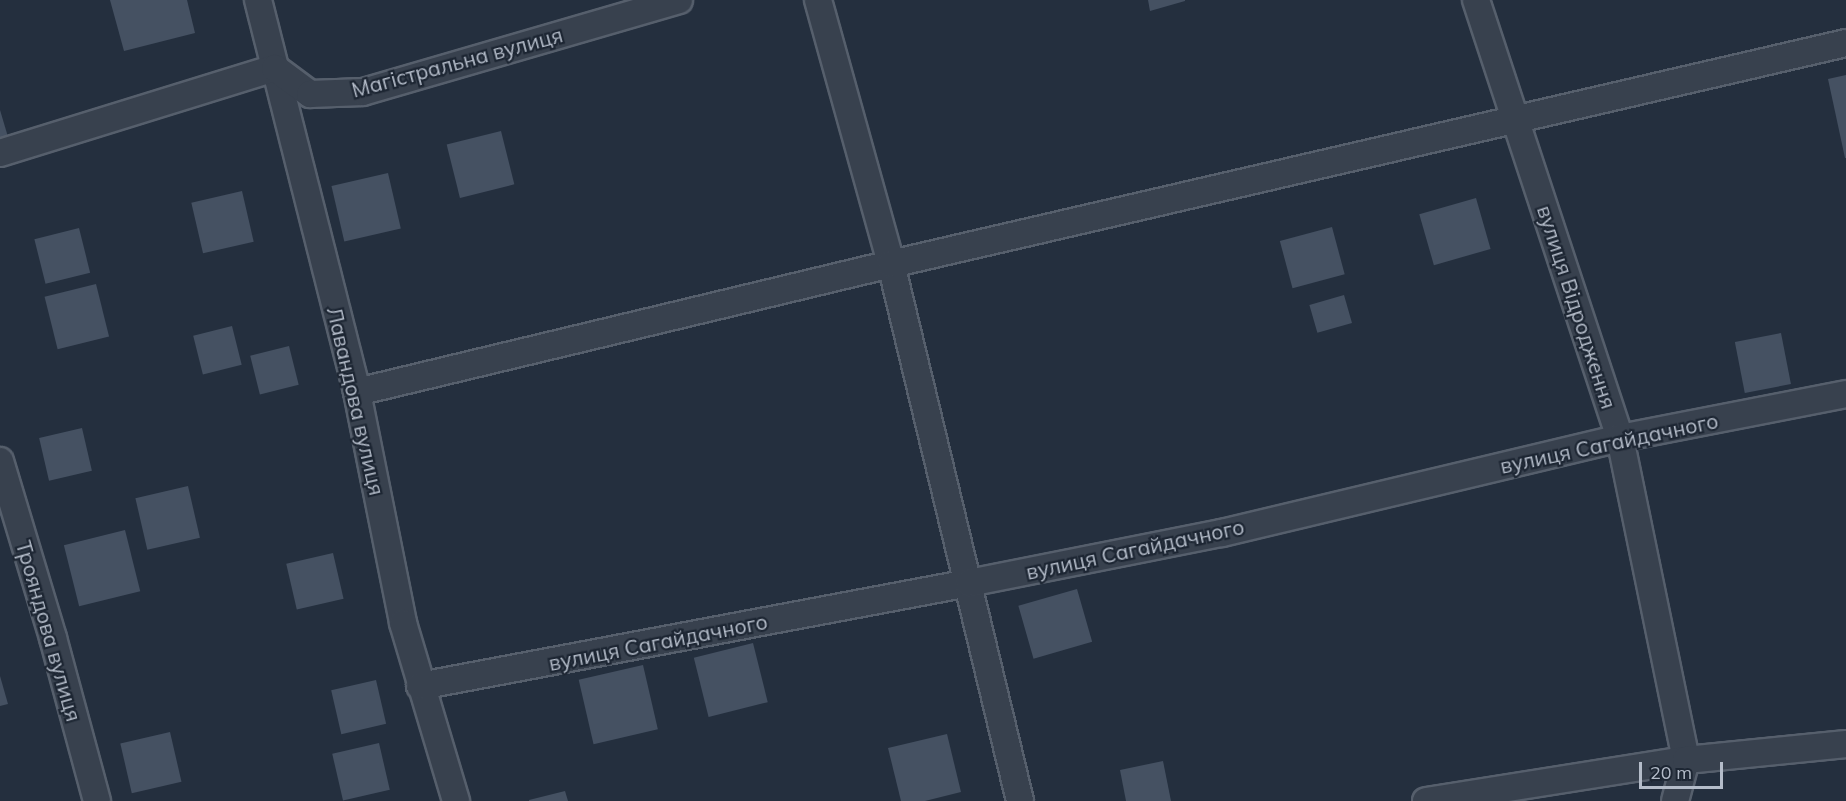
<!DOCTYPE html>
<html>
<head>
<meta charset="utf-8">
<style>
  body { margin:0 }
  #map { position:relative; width:1846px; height:801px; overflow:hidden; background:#242f3e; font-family:Mulish,sans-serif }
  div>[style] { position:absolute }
  .building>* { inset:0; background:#455162; transform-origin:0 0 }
  .roads { filter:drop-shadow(2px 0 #565f6c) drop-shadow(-2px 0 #565f6c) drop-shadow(0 2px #565f6c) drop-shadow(0 -2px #565f6c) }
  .minor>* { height:26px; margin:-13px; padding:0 13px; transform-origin:13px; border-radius:13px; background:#38414e }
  span { translate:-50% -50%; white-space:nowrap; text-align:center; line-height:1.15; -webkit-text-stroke:4.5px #1d2633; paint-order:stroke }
  .street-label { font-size:21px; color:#b4bcc9 }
  .scale { position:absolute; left:1639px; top:762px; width:84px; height:27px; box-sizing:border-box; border:3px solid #b4bcc9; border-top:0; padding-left:8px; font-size:18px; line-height:21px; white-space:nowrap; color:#b4bcc9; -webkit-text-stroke:4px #1d2633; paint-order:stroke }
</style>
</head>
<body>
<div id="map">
  <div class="building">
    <i style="clip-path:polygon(110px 0,187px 0,195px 33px,124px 51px)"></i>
    <i style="clip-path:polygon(1148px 0,1185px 0,1185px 1px,1150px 11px)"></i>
    <i style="clip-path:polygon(1846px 75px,1846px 158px,1845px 158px,1828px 79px)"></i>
    <i style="clip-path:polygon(0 110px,11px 147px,0 150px)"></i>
    <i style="left:501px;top:131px;width:55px;height:56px;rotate:76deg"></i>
    <i style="left:388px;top:173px;width:57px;height:58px;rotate:77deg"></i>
    <i style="left:242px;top:191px;width:52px;height:52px;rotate:77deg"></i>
    <i style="left:1476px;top:198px;width:53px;height:59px;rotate:74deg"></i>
    <i style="left:1332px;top:227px;width:49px;height:54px;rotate:75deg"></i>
    <i style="left:79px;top:228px;width:46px;height:46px;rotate:76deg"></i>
    <i style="left:96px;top:284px;width:54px;height:53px;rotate:76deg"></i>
    <i style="left:1344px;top:295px;width:29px;height:36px;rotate:74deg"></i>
    <i style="left:232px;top:326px;width:40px;height:40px;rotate:76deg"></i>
    <i style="left:1781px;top:333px;width:52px;height:47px;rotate:79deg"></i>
    <i style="left:289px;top:346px;width:40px;height:40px;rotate:76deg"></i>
    <i style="left:82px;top:428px;width:44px;height:44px;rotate:77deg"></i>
    <i style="left:188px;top:486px;width:53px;height:54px;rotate:77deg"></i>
    <i style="left:125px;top:530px;width:63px;height:63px;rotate:76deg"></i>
    <i style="left:333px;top:553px;width:47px;height:48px;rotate:77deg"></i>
    <i style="left:1077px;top:589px;width:55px;height:61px;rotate:74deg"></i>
    <i style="left:753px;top:643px;width:61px;height:61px;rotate:76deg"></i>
    <i style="left:643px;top:665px;width:66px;height:66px;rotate:77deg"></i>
    <i style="clip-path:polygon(0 676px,8px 704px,0 706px)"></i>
    <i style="left:376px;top:680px;width:45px;height:46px;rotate:77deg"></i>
    <i style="left:170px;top:732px;width:51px;height:51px;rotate:77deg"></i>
    <i style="clip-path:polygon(947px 734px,961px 792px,925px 801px,901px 801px,888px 748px)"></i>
    <i style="left:379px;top:743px;width:48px;height:48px;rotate:77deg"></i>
    <i style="clip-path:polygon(1163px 761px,1171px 801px,1126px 801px,1120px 770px)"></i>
    <i style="clip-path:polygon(565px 791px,568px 801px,529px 801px,529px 800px)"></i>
  </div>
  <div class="roads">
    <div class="minor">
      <i style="left:258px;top:0;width:404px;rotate:75.8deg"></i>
      <i style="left:357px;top:392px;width:236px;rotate:78.7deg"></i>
      <i style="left:403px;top:623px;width:186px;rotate:73.4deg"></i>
      <i style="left:818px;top:0;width:274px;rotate:74.5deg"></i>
      <i style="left:891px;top:264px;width:552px;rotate:76.49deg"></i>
      <i style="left:1476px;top:0;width:461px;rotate:71.8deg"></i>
      <i style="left:1620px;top:438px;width:329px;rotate:78.4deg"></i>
      <i style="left:1686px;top:760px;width:42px;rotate:105deg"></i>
      <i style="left:0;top:153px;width:288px;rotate:-17.2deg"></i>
      <i style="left:275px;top:68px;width:44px;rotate:36.6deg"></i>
      <i style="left:310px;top:94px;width:53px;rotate:-2.2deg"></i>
      <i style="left:363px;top:92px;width:329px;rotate:-16.2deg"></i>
      <i style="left:357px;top:392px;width:549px;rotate:-13.48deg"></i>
      <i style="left:891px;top:264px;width:980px;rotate:-13.03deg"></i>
      <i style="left:0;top:461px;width:185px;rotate:73.3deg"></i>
      <i style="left:53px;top:638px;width:169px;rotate:74.9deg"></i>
      <i style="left:420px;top:686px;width:559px;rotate:-10.63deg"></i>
      <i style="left:969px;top:583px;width:258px;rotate:-11.2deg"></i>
      <i style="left:1222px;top:533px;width:409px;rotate:-13.4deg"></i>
      <i style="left:1620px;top:438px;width:230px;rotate:-11deg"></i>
      <i style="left:1426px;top:801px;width:263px;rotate:-9deg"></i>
      <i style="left:1686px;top:760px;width:161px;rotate:-5.7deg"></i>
    </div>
  </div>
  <div class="street-label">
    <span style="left:457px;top:62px;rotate:-15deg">Магістральна вулиця</span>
    <span style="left:1577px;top:307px;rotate:72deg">вулиця Відродження</span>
    <span style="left:356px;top:401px;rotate:77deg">Лавандова вулиця</span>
    <span style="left:1609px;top:443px;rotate:-12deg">вулиця Сагайдачного</span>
    <span style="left:1135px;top:549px;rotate:-12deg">вулиця Сагайдачного</span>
    <span style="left:49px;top:631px;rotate:74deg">Трояндова вулиця</span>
    <span style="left:658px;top:642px;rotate:-11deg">вулиця Сагайдачного</span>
  </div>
  <div class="scale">20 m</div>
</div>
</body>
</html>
